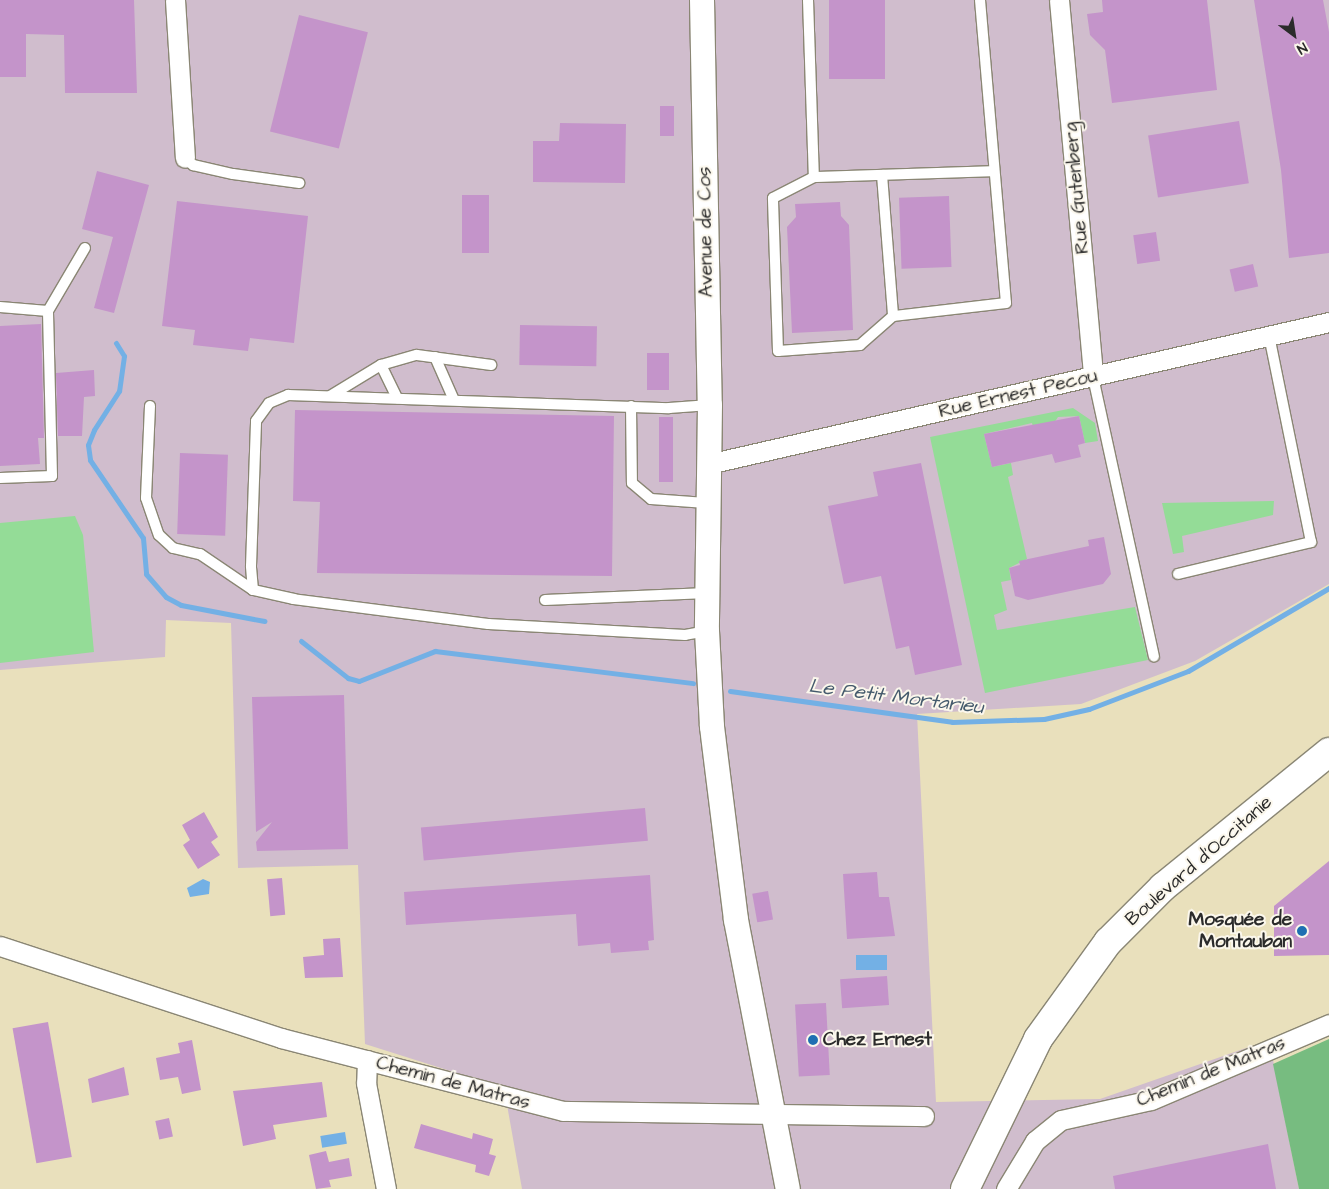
<!DOCTYPE html>
<html>
<head>
<meta charset="utf-8">
<style>
  body { margin:0 }
  #map { position:relative; width:1329px; height:1189px; overflow:hidden; background:#e9e0bc; font-family:"Architects Daughter",sans-serif }
  div>[style] { position:absolute }
  .industrial>* { inset:0; background:#d0bdcd }
  .green>* { inset:0; background:#94dc97 }
  .forest>* { inset:0; background:#77bc80 }
  .water>* { inset:0; background:#73b0e5; transform-origin:0 0 }
  .stream>* { height:5px; margin:-2.5px; padding:0 2.5px; transform-origin:2.5px; border-radius:2.5px; background:#73b0e5 }
  .building>* { inset:0; background:#c494ca; transform-origin:0 0 }
  .roads { filter:drop-shadow(1px 0 #8a8674) drop-shadow(-1px 0 #8a8674) drop-shadow(0 1px #8a8674) drop-shadow(0 -1px #8a8674) }
  .service>* { height:10px; margin:-5px; padding:0 5px; transform-origin:5px; border-radius:5px; background:#fff }
  .minor>* { height:19px; margin:-9.5px; padding:0 9.5px; transform-origin:9.5px; border-radius:9.5px; background:#fff }
  .tertiary>* { height:24px; margin:-12px; padding:0 12px; transform-origin:12px; border-radius:12px; background:#fff }
  .primary>* { height:28px; margin:-14px; padding:0 14px; transform-origin:14px; border-radius:14px; background:#fff }
  .dots>* { width:14px; height:14px; translate:-50% -50%; box-sizing:border-box; border:2px solid #fbf7ec; border-radius:50% }
  span { translate:-50% -50%; white-space:nowrap; text-align:center; line-height:1.15; -webkit-text-stroke:4px #fbf7ec; paint-order:stroke }
  .street-label { font-size:19px; color:#2b2b2b }
  .poi-label { font-size:19px; color:#2b2b2b; font-weight:700 }
  .right { translate:-100% -50%; text-align:right }
  .left { translate:0 -50%; text-align:left }
  .water-label { font-size:20px; color:#445a6c; font-style:italic }
  .north { position:absolute; left:1269px; top:10px; width:50px; height:50px; -webkit-text-stroke:4px #fbf7ec; paint-order:stroke; rotate:149deg; font-size:14px; font-weight:700; line-height:20px; text-align:center; color:#2b2b2b }
  .north::after { content:''; display:block; margin:auto; width:18px; height:22px; background:#2b2b2b; clip-path:polygon(50% 0,100% 100%,50% 72%,0 100%) }
</style>
</head>
<body>
<div id="map">
  <div class="industrial">
    <i style="clip-path:polygon(0 0,1329px 0,1329px 584px,1195px 661px,1081px 704px,917px 714px,936px 1102px,1100px 1099px,1269px 1040px,1299px 1189px,522px 1189px,504px 1088px,365px 1044px,358px 865px,238px 868px,231px 623px,166px 620px,165px 657px,0 670px)"></i>
  </div>
  <div class="green">
    <i style="clip-path:polygon(1073px 408px,1095px 423px,1098px 441px,1085px 443px,1079px 416px,1058px 417px,1038px 447px,1032px 423px,984px 434px,992px 467px,1011px 463px,1013px 475px,1008px 477px,1027px 559px,1009px 568px,1011px 580px,1001px 582px,1007px 610px,994px 615px,997px 630px,1135px 607px,1148px 660px,985px 693px,930px 437px)"></i>
    <i style="clip-path:polygon(1274px 501px,1273px 515px,1182px 536px,1184px 552px,1173px 554px,1162px 503px)"></i>
    <i style="clip-path:polygon(75px 516px,83px 535px,94px 652px,0 663px,0 523px)"></i>
  </div>
  <div class="forest">
    <i style="clip-path:polygon(1329px 1039px,1329px 1189px,1299px 1189px,1273px 1064px)"></i>
  </div>
  <div class="water">
    <i style="clip-path:polygon(203px 879px,210px 882px,209px 894px,190px 897px,187px 888px)"></i>
    <i style="left:856px;top:955px;width:31px;height:15px"></i>
    <i style="left:345px;top:1132px;width:12px;height:25px;rotate:81deg"></i>
  </div>
  <div class="stream">
    <i style="left:116px;top:343px;width:15px;rotate:58deg"></i>
    <i style="left:124px;top:356px;width:35px;rotate:98deg"></i>
    <i style="left:119px;top:391px;width:46px;rotate:122.7deg"></i>
    <i style="left:94px;top:430px;width:16px;rotate:112deg"></i>
    <i style="left:88px;top:445px;width:15px;rotate:82deg"></i>
    <i style="left:90px;top:460px;width:94px;rotate:55.8deg"></i>
    <i style="left:143px;top:538px;width:36px;rotate:85deg"></i>
    <i style="left:146px;top:574px;width:30px;rotate:49deg"></i>
    <i style="left:166px;top:597px;width:17px;rotate:28deg"></i>
    <i style="left:181px;top:605px;width:85px;rotate:10.9deg"></i>
    <i style="left:301px;top:641px;width:60px;rotate:38.2deg"></i>
    <i style="left:348px;top:678px;width:11px;rotate:15deg"></i>
    <i style="left:359px;top:681px;width:82px;rotate:-21.5deg"></i>
    <i style="left:435px;top:651px;width:260px;rotate:7.1deg"></i>
    <i style="left:730px;top:691px;width:224px;rotate:7.9deg"></i>
    <i style="left:952px;top:722px;width:92px;rotate:-1.9deg"></i>
    <i style="left:1044px;top:719px;width:46px;rotate:-12.5deg"></i>
    <i style="left:1089px;top:709px;width:106px;rotate:-21deg"></i>
    <i style="left:1188px;top:671px;width:164px;rotate:-30.5deg"></i>
  </div>
  <div class="building">
    <i style="clip-path:polygon(0 0,134px 0,137px 93px,65px 93px,64px 35px,26px 34px,26px 77px,0 77px)"></i>
    <i style="left:829px;top:0;width:56px;height:79px"></i>
    <i style="clip-path:polygon(1102px 0,1207px 0,1217px 90px,1112px 103px,1105px 50px,1090px 35px,1087px 14px,1103px 12px)"></i>
    <i style="clip-path:polygon(1254px 0,1323px 0,1329px 32px,1329px 253px,1289px 258px,1281px 170px)"></i>
    <i style="left:299px;top:15px;width:71px;height:120px;rotate:14deg"></i>
    <i style="left:660px;top:106px;width:14px;height:30px"></i>
    <i style="left:1239px;top:121px;width:63px;height:92px;rotate:81deg"></i>
    <i style="clip-path:polygon(560px 123px,626px 124px,625px 183px,533px 182px,533px 141px,559px 141px)"></i>
    <i style="clip-path:polygon(97px 171px,149px 185px,114px 313px,94px 308px,113px 237px,82px 229px)"></i>
    <i style="left:489px;top:195px;width:58px;height:27px;rotate:90deg"></i>
    <i style="left:949px;top:196px;width:71px;height:50px;rotate:88deg"></i>
    <i style="clip-path:polygon(177px 201px,308px 216px,294px 343px,250px 338px,248px 351px,193px 345px,195px 330px,162px 326px)"></i>
    <i style="clip-path:polygon(840px 202px,841px 216px,849px 225px,853px 330px,792px 333px,787px 227px,796px 217px,795px 204px)"></i>
    <i style="left:1156px;top:232px;width:29px;height:23px;rotate:82deg"></i>
    <i style="left:1253px;top:264px;width:23px;height:24px;rotate:77deg"></i>
    <i style="clip-path:polygon(41px 324px,44px 438px,38px 438px,40px 464px,0 466px,0 326px)"></i>
    <i style="left:520px;top:325px;width:77px;height:40px;rotate:1deg"></i>
    <i style="left:647px;top:353px;width:22px;height:37px"></i>
    <i style="clip-path:polygon(94px 370px,95px 396px,84px 397px,82px 436px,58px 436px,56px 373px)"></i>
    <i style="clip-path:polygon(295px 410px,614px 416px,612px 576px,317px 573px,320px 502px,293px 501px)"></i>
    <i style="clip-path:polygon(1079px 416px,1085px 443px,1078px 445px,1081px 457px,1055px 463px,1052px 454px,992px 467px,984px 434px)"></i>
    <i style="left:659px;top:417px;width:14px;height:65px"></i>
    <i style="left:180px;top:453px;width:48px;height:81px;rotate:2deg"></i>
    <i style="clip-path:polygon(921px 463px,962px 665px,915px 675px,909px 646px,896px 649px,881px 576px,844px 584px,828px 506px,878px 496px,873px 472px)"></i>
    <i style="clip-path:polygon(1104px 537px,1111px 574px,1103px 584px,1028px 600px,1015px 596px,1009px 568px,1020px 565px,1019px 561px,1089px 546px,1088px 540px)"></i>
    <i style="clip-path:polygon(344px 695px,348px 849px,257px 851px,256px 842px,272px 822px,256px 832px,252px 697px)"></i>
    <i style="left:645px;top:808px;width:33px;height:225px;rotate:85deg"></i>
    <i style="clip-path:polygon(204px 812px,218px 837px,211px 842px,220px 855px,198px 869px,183px 845px,190px 840px,182px 825px)"></i>
    <i style="clip-path:polygon(1329px 861px,1329px 955px,1274px 956px,1274px 906px)"></i>
    <i style="clip-path:polygon(877px 872px,879px 897px,889px 897px,895px 936px,847px 939px,843px 874px)"></i>
    <i style="clip-path:polygon(650px 875px,654px 940px,648px 941px,649px 950px,611px 953px,610px 943px,578px 946px,576px 914px,406px 925px,404px 892px)"></i>
    <i style="left:282px;top:878px;width:37px;height:15px;rotate:85deg"></i>
    <i style="left:768px;top:891px;width:29px;height:16px;rotate:80deg"></i>
    <i style="clip-path:polygon(340px 938px,343px 977px,305px 978px,303px 957px,324px 955px,323px 939px)"></i>
    <i style="left:887px;top:976px;width:29px;height:47px;rotate:86deg"></i>
    <i style="left:826px;top:1003px;width:72px;height:31px;rotate:87deg"></i>
    <i style="left:48px;top:1022px;width:137px;height:36px;rotate:80deg"></i>
    <i style="clip-path:polygon(192px 1040px,201px 1090px,182px 1094px,178px 1077px,160px 1080px,156px 1058px,180px 1053px,178px 1043px)"></i>
    <i style="clip-path:polygon(124px 1067px,129px 1095px,92px 1103px,88px 1079px)"></i>
    <i style="clip-path:polygon(322px 1082px,327px 1117px,273px 1125px,276px 1139px,243px 1146px,233px 1091px)"></i>
    <i style="left:169px;top:1118px;width:19px;height:14px;rotate:78deg"></i>
    <i style="clip-path:polygon(421px 1124px,472px 1139px,473px 1133px,493px 1139px,489px 1154px,496px 1156px,489px 1176px,475px 1172px,476px 1165px,414px 1148px)"></i>
    <i style="clip-path:polygon(1268px 1144px,1276px 1189px,1115px 1189px,1113px 1176px)"></i>
    <i style="clip-path:polygon(326px 1151px,329px 1162px,349px 1158px,352px 1176px,329px 1180px,331px 1187px,316px 1189px,309px 1155px)"></i>
  </div>
  <div class="roads">
    <div class="service">
      <i style="left:808px;top:0;width:177px;rotate:88.1deg"></i>
      <i style="left:980px;top:0;width:304px;rotate:85.1deg"></i>
      <i style="left:1006px;top:303px;width:114px;rotate:173.4deg"></i>
      <i style="left:893px;top:316px;width:44px;rotate:138.7deg"></i>
      <i style="left:860px;top:345px;width:82px;rotate:175.8deg"></i>
      <i style="left:778px;top:351px;width:153px;rotate:-91.9deg"></i>
      <i style="left:773px;top:198px;width:46px;rotate:-27.1deg"></i>
      <i style="left:814px;top:177px;width:179px;rotate:-1.9deg"></i>
      <i style="left:185px;top:158px;width:11px;rotate:41deg"></i>
      <i style="left:193px;top:165px;width:41px;rotate:12.7deg"></i>
      <i style="left:233px;top:174px;width:67px;rotate:7.8deg"></i>
      <i style="left:882px;top:175px;width:141px;rotate:85.5deg"></i>
      <i style="left:0;top:307px;width:48px;rotate:4.8deg"></i>
      <i style="left:435px;top:357px;width:47px;rotate:66.2deg"></i>
      <i style="left:381px;top:365px;width:37px;rotate:64deg"></i>
      <i style="left:1093px;top:377px;width:286px;rotate:77.7deg"></i>
      <i style="left:330px;top:396px;width:60px;rotate:-31.3deg"></i>
      <i style="left:381px;top:365px;width:37px;rotate:-16deg"></i>
      <i style="left:417px;top:355px;width:75px;rotate:7.7deg"></i>
      <i style="left:150px;top:406px;width:92px;rotate:92.5deg"></i>
      <i style="left:146px;top:498px;width:39px;rotate:71deg"></i>
      <i style="left:159px;top:535px;width:19px;rotate:43deg"></i>
      <i style="left:173px;top:548px;width:28px;rotate:13deg"></i>
      <i style="left:200px;top:554px;width:64px;rotate:34.2deg"></i>
      <i style="left:631px;top:406px;width:77px;rotate:89.3deg"></i>
      <i style="left:632px;top:483px;width:25px;rotate:40deg"></i>
      <i style="left:651px;top:499px;width:55px;rotate:4.2deg"></i>
      <i style="left:0;top:478px;width:52px;rotate:-2.2deg"></i>
      <i style="left:52px;top:476px;width:165px;rotate:-91.4deg"></i>
      <i style="left:48px;top:311px;width:73px;rotate:-59.6deg"></i>
      <i style="left:1178px;top:574px;width:137px;rotate:-13.5deg"></i>
      <i style="left:1311px;top:542px;width:210px;rotate:-101.5deg"></i>
      <i style="left:545px;top:600px;width:162px;rotate:-2.5deg"></i>
      <i style="left:707px;top:631px;width:22px;rotate:170deg"></i>
      <i style="left:685px;top:635px;width:197px;rotate:-176.8deg"></i>
      <i style="left:488px;top:624px;width:196px;rotate:-172.7deg"></i>
      <i style="left:294px;top:599px;width:42px;rotate:-167.6deg"></i>
      <i style="left:253px;top:590px;width:24px;rotate:-95deg"></i>
      <i style="left:251px;top:566px;width:145px;rotate:-88deg"></i>
      <i style="left:256px;top:421px;width:22px;rotate:-54deg"></i>
      <i style="left:269px;top:403px;width:21px;rotate:-23deg"></i>
      <i style="left:288px;top:395px;width:381px;rotate:2deg"></i>
      <i style="left:669px;top:408px;width:41px;rotate:-4.2deg"></i>
    </div>
    <div class="minor">
      <i style="left:175px;top:0;width:158px;rotate:86.4deg"></i>
      <i style="left:1059px;top:0;width:379px;rotate:84.8deg"></i>
      <i style="left:708px;top:464px;width:637px;rotate:-12.88deg"></i>
      <i style="left:0;top:946px;width:296px;rotate:18.1deg"></i>
      <i style="left:281px;top:1038px;width:291px;rotate:14.5deg"></i>
      <i style="left:563px;top:1111px;width:361px;rotate:0.8deg"></i>
      <i style="left:367px;top:1060px;width:23px;rotate:92deg"></i>
      <i style="left:366px;top:1083px;width:108px;rotate:79.3deg"></i>
      <i style="left:1006px;top:1189px;width:56px;rotate:-58.9deg"></i>
      <i style="left:1035px;top:1141px;width:33px;rotate:-39deg"></i>
      <i style="left:1061px;top:1120px;width:92px;rotate:-12.5deg"></i>
      <i style="left:1151px;top:1100px;width:194px;rotate:-23.1deg"></i>
    </div>
    <div class="tertiary">
      <i style="left:702px;top:0;width:405px;rotate:88.9deg"></i>
      <i style="left:710px;top:405px;width:226px;rotate:90.8deg"></i>
      <i style="left:707px;top:631px;width:96px;rotate:87deg"></i>
      <i style="left:712px;top:727px;width:194px;rotate:82.9deg"></i>
      <i style="left:736px;top:920px;width:274px;rotate:79.1deg"></i>
    </div>
    <div class="primary">
      <i style="left:965px;top:1189px;width:167px;rotate:-64deg"></i>
      <i style="left:1038px;top:1039px;width:120px;rotate:-54.2deg"></i>
      <i style="left:1108px;top:942px;width:78px;rotate:-45deg"></i>
      <i style="left:1163px;top:887px;width:214px;rotate:-39.1deg"></i>
    </div>
  </div>
  <div class="dots">
    <i style="left:1302px;top:931px;background:#1f6fb2"></i>
    <i style="left:813px;top:1040px;background:#1f6fb2"></i>
  </div>
  <div class="street-label">
    <span style="left:1077px;top:188px;rotate:-95deg">Rue Gutenberg</span>
    <span style="left:706px;top:232px;rotate:-91deg">Avenue de Cos</span>
    <span style="left:1018px;top:394px;rotate:-13deg">Rue Ernest Pecou</span>
    <span style="left:1199px;top:861px;rotate:-41deg">Boulevard d'Occitanie</span>
    <span style="left:1211px;top:1072px;rotate:-22deg">Chemin de Matras</span>
    <span style="left:453px;top:1083px;rotate:15deg">Chemin de Matras</span>
  </div>
  <div class="poi-label">
    <span class="right" style="left:1292px;top:931px">Mosquée de<br>Montauban</span>
    <span class="left" style="left:823px;top:1040px">Chez Ernest</span>
  </div>
  <div class="water-label">
    <span style="left:896px;top:697px;rotate:7deg">Le Petit Mortarieu</span>
  </div>
  <div class="north">N</div>
</div>
</body>
</html>
